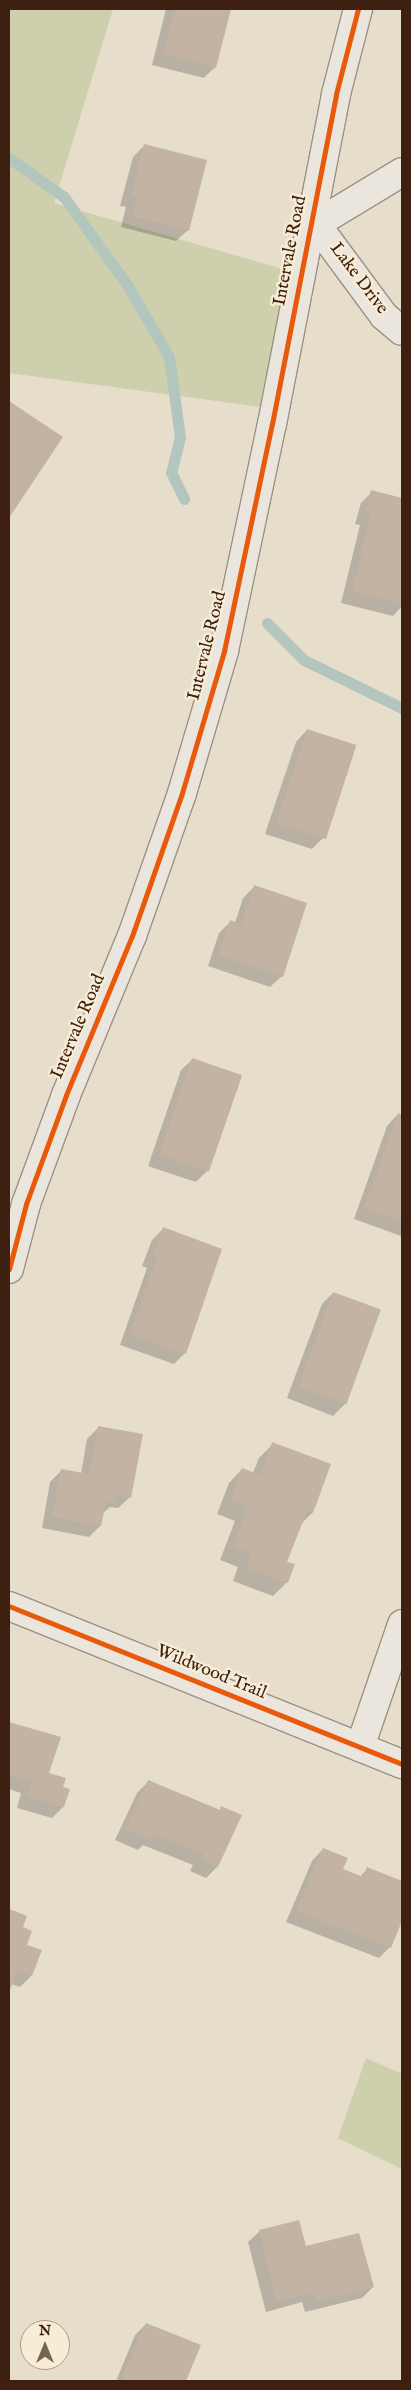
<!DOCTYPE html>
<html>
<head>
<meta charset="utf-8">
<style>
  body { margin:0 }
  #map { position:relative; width:411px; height:2390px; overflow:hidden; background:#e6ddcb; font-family:"IM FELL English",serif }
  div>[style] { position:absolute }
  .green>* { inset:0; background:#cdcfad }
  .shadow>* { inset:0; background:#0003 }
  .stream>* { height:11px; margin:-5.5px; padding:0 5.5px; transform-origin:5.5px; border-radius:5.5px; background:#b3c6be }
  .building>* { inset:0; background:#c3b3a2; transform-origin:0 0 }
  .roads { filter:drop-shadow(1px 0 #9a9184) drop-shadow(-1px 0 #9a9184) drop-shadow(0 1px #9a9184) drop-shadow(0 -1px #9a9184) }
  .minor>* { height:28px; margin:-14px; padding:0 14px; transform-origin:14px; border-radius:14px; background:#ebe6dd }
  .cycleway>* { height:5px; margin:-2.5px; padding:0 2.5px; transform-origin:2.5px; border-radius:2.5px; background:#e8590c }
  span { translate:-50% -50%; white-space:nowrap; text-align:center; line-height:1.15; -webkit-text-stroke:5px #f7ecd5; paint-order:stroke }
  .street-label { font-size:18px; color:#3d200f }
  .frame { position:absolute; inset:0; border:10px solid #3d200f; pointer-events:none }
  .north { position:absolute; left:20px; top:2320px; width:50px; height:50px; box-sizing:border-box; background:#f7ecd5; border:1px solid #ad9a86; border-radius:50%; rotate:0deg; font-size:14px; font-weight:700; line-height:20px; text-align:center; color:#3d200f }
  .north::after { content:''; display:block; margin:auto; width:18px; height:22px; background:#786251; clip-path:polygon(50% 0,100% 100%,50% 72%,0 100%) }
</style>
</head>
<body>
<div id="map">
  <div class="green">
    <i style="clip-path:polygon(9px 9px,113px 9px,54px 203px,307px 276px,276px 409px,9px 373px)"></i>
    <i style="clip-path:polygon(366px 2058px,402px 2074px,402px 2169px,338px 2138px)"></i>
  </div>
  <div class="shadow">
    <i style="clip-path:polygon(166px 9px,230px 9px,215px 67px,204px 78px,152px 65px)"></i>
    <i style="clip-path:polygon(145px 145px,188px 230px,176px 241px,121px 227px,126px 207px,120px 206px,133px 157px)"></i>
    <i style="clip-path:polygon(9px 402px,61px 437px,9px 516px)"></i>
    <i style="clip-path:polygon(372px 492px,402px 499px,402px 606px,393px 616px,341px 603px,360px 525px,355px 524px,361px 503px)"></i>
    <i style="clip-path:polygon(307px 730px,323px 838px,312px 849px,265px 834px,296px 742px)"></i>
    <i style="clip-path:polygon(254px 887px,282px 976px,270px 987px,208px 966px,219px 933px,231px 921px,235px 923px,243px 898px)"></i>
    <i style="clip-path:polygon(193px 1059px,207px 1171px,196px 1182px,148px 1166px,181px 1070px)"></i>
    <i style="clip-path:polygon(398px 1114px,402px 1116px,401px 1236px,354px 1219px,387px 1126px)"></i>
    <i style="clip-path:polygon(163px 1229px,185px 1353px,174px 1364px,120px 1345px,147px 1268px,142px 1266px,152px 1240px)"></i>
    <i style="clip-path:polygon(333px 1293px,379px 1310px,345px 1404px,333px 1416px,287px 1398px,322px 1304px)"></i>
    <i style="clip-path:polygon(99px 1427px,130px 1497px,118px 1508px,110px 1507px,102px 1514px,100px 1526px,89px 1537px,42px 1528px,50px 1482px,62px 1470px,81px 1474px,87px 1439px)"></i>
    <i style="clip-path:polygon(273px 1444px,330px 1465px,312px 1513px,300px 1525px,286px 1562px,287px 1582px,273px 1596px,233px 1581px,238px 1567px,220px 1560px,235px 1521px,217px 1514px,229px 1483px,242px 1469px,253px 1473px,259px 1458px)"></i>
    <i style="clip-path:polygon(9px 1723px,59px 1738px,48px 1774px,61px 1788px,68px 1790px,63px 1807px,52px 1818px,17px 1808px,21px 1793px,9px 1789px)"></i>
    <i style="clip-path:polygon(148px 1782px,218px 1811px,222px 1808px,240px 1815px,217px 1867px,206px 1878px,190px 1871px,193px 1865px,143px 1845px,138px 1850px,115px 1840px,137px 1793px)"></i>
    <i style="clip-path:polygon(323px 1849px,341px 1869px,360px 1877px,367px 1869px,402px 1883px,402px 1918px,390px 1947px,379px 1958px,286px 1922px,312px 1861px)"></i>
    <i style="clip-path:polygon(9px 1910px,26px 1916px,21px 1928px,25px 1946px,40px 1951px,31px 1976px,20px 1987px,11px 1984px,9px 1988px)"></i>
    <i style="clip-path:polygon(260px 2231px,305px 2248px,373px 2287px,362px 2298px,305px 2312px,302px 2302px,266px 2312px,248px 2242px)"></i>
    <i style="clip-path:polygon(146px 2324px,199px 2345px,185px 2381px,116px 2381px,135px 2335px)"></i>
  </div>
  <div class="stream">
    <i style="left:9px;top:158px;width:67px;rotate:35.3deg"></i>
    <i style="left:64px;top:197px;width:110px;rotate:54.3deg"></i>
    <i style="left:128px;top:286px;width:82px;rotate:60deg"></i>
    <i style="left:169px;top:357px;width:81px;rotate:82.2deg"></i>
    <i style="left:180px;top:437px;width:36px;rotate:104deg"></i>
    <i style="left:171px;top:472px;width:30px;rotate:64deg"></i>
    <i style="left:267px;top:623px;width:52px;rotate:45deg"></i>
    <i style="left:304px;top:660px;width:109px;rotate:26.1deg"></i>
  </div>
  <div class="building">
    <i style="clip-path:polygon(174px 9px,231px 9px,216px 68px,163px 54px)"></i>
    <i style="clip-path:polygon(144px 144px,207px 160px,189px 231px,132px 216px,137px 196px,131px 195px)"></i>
    <i style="clip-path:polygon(9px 401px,63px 437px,9px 518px)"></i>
    <i style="clip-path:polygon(371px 490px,402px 498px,402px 604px,352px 592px,371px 514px,365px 513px)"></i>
    <i style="left:307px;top:729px;width:52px;height:99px;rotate:18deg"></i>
    <i style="clip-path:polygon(254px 885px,307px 903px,283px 977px,218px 955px,230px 920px,241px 924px)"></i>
    <i style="left:192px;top:1058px;width:53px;height:102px;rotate:19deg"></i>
    <i style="clip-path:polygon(398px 1113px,402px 1115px,402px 1222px,364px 1208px)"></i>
    <i style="clip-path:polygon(163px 1227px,222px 1249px,186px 1354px,130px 1334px,157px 1256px,153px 1255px)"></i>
    <i style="left:333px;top:1292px;width:51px;height:101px;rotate:20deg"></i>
    <i style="clip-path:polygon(98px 1426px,143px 1434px,131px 1498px,116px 1495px,115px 1504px,106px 1502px,101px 1526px,52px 1517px,61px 1469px,89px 1474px)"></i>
    <i style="clip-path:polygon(272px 1442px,331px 1464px,313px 1513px,307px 1511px,287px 1562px,295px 1564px,288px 1583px,246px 1568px,251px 1553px,233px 1546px,248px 1507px,230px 1500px,242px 1468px,260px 1475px)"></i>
    <i style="clip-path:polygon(9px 1722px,61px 1737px,49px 1773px,66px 1778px,63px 1787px,70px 1789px,64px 1807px,27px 1797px,32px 1782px,9px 1775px)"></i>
    <i style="clip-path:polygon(148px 1780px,220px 1810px,221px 1806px,242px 1815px,218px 1867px,201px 1860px,203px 1854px,153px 1833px,150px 1839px,125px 1829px)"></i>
    <i style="clip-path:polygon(323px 1848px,348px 1858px,343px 1869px,363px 1877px,367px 1867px,402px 1881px,402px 1921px,391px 1948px,296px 1911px)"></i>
    <i style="clip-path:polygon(9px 1909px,27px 1916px,23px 1927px,32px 1931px,27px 1945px,42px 1950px,32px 1976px,17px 1971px,11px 1988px,9px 1987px)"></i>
    <i style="clip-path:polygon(299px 2220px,306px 2246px,359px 2233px,374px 2287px,316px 2301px,313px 2292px,277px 2301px,259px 2230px)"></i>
    <i style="clip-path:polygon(146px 2323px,201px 2345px,186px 2381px,121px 2381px)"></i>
  </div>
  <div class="roads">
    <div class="minor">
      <i style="left:316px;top:224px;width:114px;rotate:53.5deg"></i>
      <i style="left:384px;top:316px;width:23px;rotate:40deg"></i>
      <i style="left:308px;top:229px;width:110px;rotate:-31.2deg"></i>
      <i style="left:9px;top:1269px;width:67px;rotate:-75.3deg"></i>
      <i style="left:26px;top:1204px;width:116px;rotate:-69.8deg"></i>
      <i style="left:66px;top:1095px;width:172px;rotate:-67.5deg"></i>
      <i style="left:132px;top:936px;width:151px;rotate:-70.7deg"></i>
      <i style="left:182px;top:793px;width:148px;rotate:-73.5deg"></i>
      <i style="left:224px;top:651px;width:232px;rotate:-78.1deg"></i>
      <i style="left:272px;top:424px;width:336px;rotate:-79deg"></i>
      <i style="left:336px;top:94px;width:88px;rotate:-75.5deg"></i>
      <i style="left:9px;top:1606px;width:424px;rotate:21.9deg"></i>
      <i style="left:360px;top:1747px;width:130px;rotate:-71.1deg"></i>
    </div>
  </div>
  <div class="cycleway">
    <i style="left:9px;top:1269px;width:67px;rotate:-75.3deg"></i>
    <i style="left:26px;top:1204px;width:116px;rotate:-69.8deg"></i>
    <i style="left:66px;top:1095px;width:172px;rotate:-67.5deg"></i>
    <i style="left:132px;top:936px;width:151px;rotate:-70.7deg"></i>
    <i style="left:182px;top:793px;width:148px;rotate:-73.5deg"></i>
    <i style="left:224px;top:651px;width:232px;rotate:-78.1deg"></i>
    <i style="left:272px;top:424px;width:336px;rotate:-79deg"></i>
    <i style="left:336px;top:94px;width:88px;rotate:-75.5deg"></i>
    <i style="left:9px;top:1606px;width:424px;rotate:21.9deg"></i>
  </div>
  <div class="street-label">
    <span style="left:291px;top:251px;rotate:-79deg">Intervale Road</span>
    <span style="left:358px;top:279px;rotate:53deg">Lake Drive</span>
    <span style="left:208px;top:646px;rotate:-76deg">Intervale Road</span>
    <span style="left:79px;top:1027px;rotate:-67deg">Intervale Road</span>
    <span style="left:211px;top:1673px;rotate:22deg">Wildwood Trail</span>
  </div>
  <div class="frame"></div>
  <div class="north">N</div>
</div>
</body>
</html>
